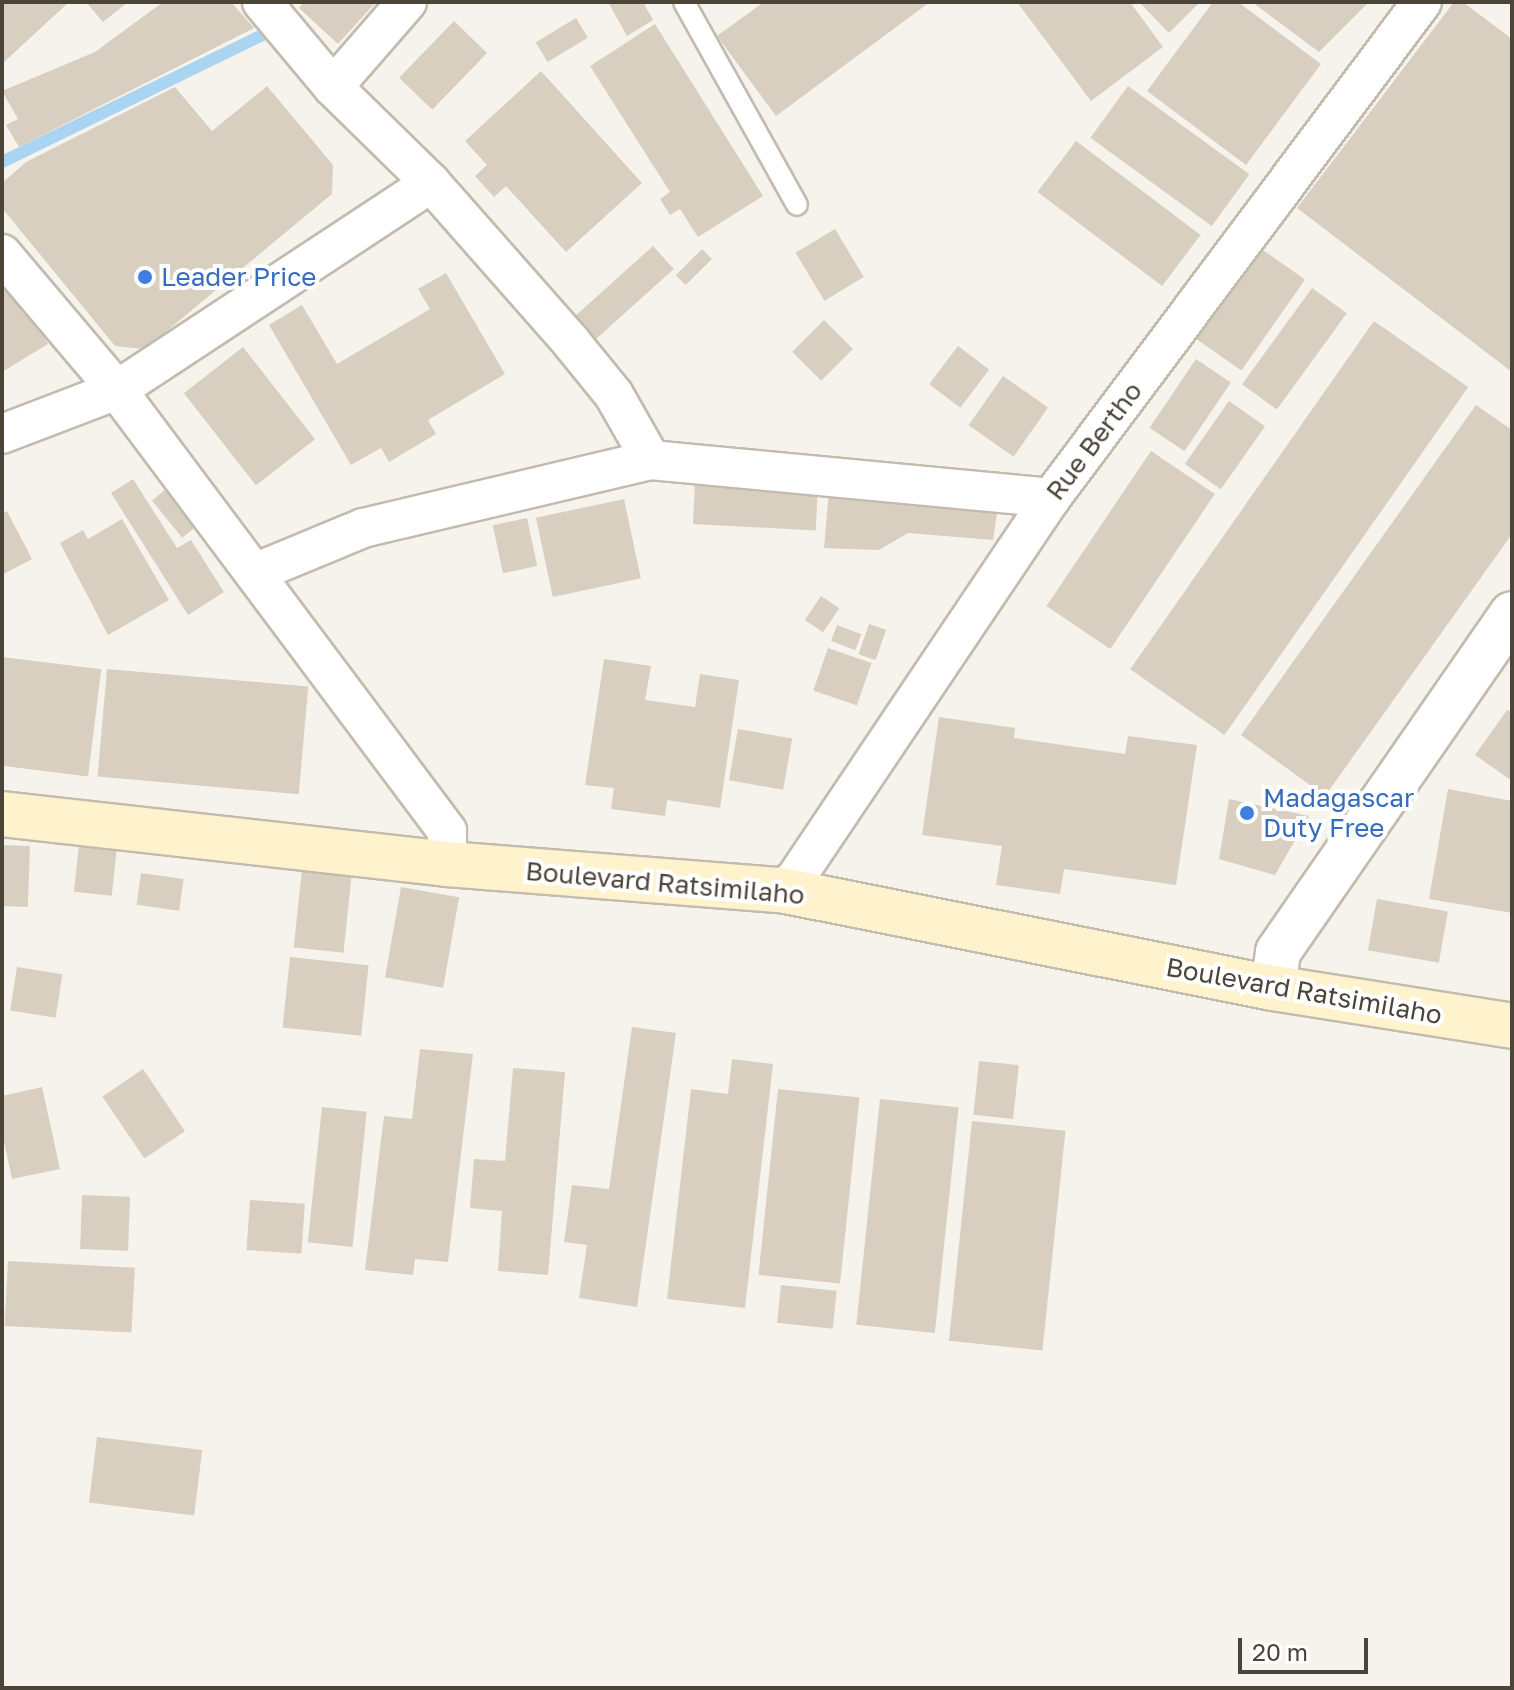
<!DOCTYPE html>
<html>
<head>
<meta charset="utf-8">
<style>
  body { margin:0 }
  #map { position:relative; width:1514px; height:1690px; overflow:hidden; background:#f6f3ec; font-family:"Golos Text",sans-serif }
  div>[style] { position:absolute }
  .stream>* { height:12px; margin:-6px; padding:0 6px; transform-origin:6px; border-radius:6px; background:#a9d4f2 }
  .building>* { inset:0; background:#d8cfc1; transform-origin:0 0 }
  .roads { filter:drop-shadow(2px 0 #c2bbae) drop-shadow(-2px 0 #c2bbae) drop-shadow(0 2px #c2bbae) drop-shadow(0 -2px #c2bbae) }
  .service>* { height:20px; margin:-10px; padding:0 10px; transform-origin:10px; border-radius:10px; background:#fff }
  .minor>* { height:38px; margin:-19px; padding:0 19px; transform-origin:19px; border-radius:19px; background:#fff }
  .tertiary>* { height:44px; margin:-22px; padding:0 22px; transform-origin:22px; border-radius:22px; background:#fff }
  .secondary>* { height:44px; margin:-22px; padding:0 22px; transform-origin:22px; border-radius:22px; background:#fff3cd }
  .dots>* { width:22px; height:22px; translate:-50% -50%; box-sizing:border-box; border:4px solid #fff; border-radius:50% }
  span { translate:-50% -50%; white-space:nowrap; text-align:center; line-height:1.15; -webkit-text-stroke:8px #fff; paint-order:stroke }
  .shop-label { font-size:26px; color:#366cbe }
  .left { translate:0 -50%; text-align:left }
  .street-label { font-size:26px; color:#4b4439 }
  .frame { position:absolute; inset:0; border:4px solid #4b4439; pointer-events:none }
  .scale { position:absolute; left:1238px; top:1638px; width:130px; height:36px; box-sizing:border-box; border:4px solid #4b4439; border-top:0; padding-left:10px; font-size:24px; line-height:28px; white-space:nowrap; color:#4b4439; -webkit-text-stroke:6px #fff; paint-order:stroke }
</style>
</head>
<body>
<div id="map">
  <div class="stream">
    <i style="left:2px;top:162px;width:292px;rotate:-26deg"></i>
  </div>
  <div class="building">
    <i style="clip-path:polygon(2px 2px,69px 2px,2px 64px)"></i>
    <i style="clip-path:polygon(86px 2px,128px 2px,103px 22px)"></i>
    <i style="clip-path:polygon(163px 2px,231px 2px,254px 28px,19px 147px,6px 125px,18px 119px,2px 91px,95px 52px)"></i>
    <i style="clip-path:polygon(304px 2px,376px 2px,338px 44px,299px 8px)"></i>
    <i style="clip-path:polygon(608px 2px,643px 2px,653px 20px,627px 36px)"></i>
    <i style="clip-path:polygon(764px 2px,930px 2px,776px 116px,717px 36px)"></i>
    <i style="clip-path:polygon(1017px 2px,1130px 2px,1163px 47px,1091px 101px)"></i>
    <i style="clip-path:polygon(1139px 2px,1200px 2px,1169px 33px)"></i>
    <i style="clip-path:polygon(1213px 2px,1238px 2px,1321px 64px,1246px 165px,1147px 91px)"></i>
    <i style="clip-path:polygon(1252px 2px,1369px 2px,1319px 52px)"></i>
    <i style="clip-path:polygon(1454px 2px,1463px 2px,1512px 39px,1512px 372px,1297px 208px)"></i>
    <i style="left:576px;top:18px;width:23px;height:47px;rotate:59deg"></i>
    <i style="left:454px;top:21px;width:46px;height:79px;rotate:44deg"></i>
    <i style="clip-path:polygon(655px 24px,763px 196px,698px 237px,680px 209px,670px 215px,660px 199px,670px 192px,590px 66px)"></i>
    <i style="clip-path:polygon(541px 71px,642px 183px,566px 252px,506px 186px,494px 197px,475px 176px,487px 165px,465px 141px)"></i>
    <i style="clip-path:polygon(267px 86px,333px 165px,332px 194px,145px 349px,115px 346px,2px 208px,2px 183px,26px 162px,175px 87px,212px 131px)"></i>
    <i style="left:1128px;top:86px;width:150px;height:64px;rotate:36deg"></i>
    <i style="left:1076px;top:141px;width:156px;height:64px;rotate:37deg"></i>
    <i style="left:835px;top:229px;width:56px;height:46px;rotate:59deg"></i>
    <i style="left:653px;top:246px;width:31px;height:108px;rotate:48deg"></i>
    <i style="left:1260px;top:248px;width:55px;height:111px;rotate:35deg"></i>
    <i style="left:702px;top:249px;width:14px;height:37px;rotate:45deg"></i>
    <i style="clip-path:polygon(446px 273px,505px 374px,428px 420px,436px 434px,389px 462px,381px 448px,351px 465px,269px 325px,302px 305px,337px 364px,430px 309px,418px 289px)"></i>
    <i style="clip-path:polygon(14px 286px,48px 344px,2px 372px,2px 293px)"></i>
    <i style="left:1312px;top:288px;width:43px;height:119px;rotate:36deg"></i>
    <i style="left:824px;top:320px;width:41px;height:45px;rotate:45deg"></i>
    <i style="left:1374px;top:321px;width:115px;height:425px;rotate:35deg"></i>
    <i style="left:958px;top:346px;width:39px;height:48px;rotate:37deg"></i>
    <i style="left:243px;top:347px;width:117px;height:75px;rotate:52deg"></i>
    <i style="left:1196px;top:359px;width:42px;height:83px;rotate:34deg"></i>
    <i style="left:1003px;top:376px;width:55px;height:60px;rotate:35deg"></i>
    <i style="left:1229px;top:401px;width:44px;height:77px;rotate:35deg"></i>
    <i style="clip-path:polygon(1476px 405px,1512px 430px,1512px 534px,1325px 796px,1241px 735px)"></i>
    <i style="left:1151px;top:451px;width:77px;height:187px;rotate:34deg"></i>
    <i style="clip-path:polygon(133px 479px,177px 548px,191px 540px,224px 592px,188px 615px,111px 493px)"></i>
    <i style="left:176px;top:481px;width:48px;height:31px;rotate:51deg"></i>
    <i style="left:695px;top:483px;width:123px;height:41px;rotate:3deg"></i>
    <i style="clip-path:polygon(829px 491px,998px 507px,993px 540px,908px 533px,879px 550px,824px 548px)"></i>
    <i style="left:624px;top:499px;width:81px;height:90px;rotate:78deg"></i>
    <i style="clip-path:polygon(7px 511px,32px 559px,2px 575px,2px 514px)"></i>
    <i style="left:527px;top:518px;width:49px;height:35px;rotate:78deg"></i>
    <i style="clip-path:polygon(122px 519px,169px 600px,108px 635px,60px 543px,83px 530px,88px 539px)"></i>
    <i style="left:821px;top:596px;width:22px;height:29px;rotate:34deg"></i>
    <i style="left:869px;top:624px;width:18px;height:32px;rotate:19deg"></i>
    <i style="left:837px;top:625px;width:26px;height:17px;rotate:21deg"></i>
    <i style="left:828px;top:648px;width:46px;height:45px;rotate:19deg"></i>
    <i style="left:2px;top:657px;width:100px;height:108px;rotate:7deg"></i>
    <i style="clip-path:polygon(604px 659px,651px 666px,645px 700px,695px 707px,700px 674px,739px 680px,720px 808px,667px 800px,665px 816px,611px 809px,614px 788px,585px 785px)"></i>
    <i style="left:107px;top:669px;width:202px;height:108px;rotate:5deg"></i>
    <i style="clip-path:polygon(1507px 710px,1512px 713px,1512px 781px,1475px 755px)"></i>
    <i style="clip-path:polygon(939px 717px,1015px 728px,1014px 738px,1125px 754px,1128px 736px,1197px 745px,1176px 885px,1064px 869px,1060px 894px,996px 885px,1002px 846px,922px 835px)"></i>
    <i style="left:738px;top:729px;width:55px;height:52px;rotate:10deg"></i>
    <i style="clip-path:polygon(1448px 789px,1512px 801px,1512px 913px,1429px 899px)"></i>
    <i style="clip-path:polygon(1229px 799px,1309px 816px,1275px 875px,1219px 859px)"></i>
    <i style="left:79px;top:844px;width:38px;height:48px;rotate:6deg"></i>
    <i style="left:2px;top:845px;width:28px;height:61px;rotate:2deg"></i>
    <i style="left:302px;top:869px;width:50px;height:79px;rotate:6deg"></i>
    <i style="left:141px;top:873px;width:43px;height:32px;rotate:8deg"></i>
    <i style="left:401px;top:887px;width:59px;height:92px;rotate:10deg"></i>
    <i style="left:1377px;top:899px;width:72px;height:52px;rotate:10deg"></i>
    <i style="left:290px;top:957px;width:79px;height:71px;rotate:6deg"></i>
    <i style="left:17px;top:967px;width:46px;height:44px;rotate:9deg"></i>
    <i style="clip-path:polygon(632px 1027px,676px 1033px,637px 1307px,579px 1298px,587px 1245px,564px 1242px,572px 1185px,609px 1189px)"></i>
    <i style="clip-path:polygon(420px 1049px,473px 1054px,448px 1262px,415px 1259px,413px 1275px,365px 1270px,384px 1116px,412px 1119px)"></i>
    <i style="clip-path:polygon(732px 1059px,773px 1064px,745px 1308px,667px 1299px,691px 1089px,728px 1094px)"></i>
    <i style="left:979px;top:1061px;width:40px;height:54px;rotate:6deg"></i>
    <i style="clip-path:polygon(513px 1068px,565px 1072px,548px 1275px,498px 1271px,502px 1211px,470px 1208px,474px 1159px,505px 1161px)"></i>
    <i style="left:143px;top:1069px;width:75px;height:49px;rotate:56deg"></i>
    <i style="clip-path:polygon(42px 1087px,60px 1169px,12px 1179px,2px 1132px,2px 1096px)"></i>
    <i style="left:778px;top:1089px;width:82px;height:187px;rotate:6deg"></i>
    <i style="left:880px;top:1099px;width:79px;height:227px;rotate:6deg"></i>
    <i style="left:322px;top:1107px;width:45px;height:136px;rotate:6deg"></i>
    <i style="left:972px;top:1121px;width:94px;height:221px;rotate:6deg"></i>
    <i style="left:82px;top:1195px;width:48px;height:54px;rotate:2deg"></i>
    <i style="left:250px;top:1200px;width:55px;height:50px;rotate:4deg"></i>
    <i style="left:8px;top:1261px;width:127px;height:65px;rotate:3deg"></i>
    <i style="left:781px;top:1285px;width:56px;height:38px;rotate:6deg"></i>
    <i style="left:97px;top:1437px;width:106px;height:66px;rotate:7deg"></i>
  </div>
  <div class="roads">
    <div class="service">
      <i style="left:684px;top:2px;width:232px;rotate:60.9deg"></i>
    </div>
    <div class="minor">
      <i style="left:262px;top:2px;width:111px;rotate:50.1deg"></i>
      <i style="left:333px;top:87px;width:137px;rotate:44.4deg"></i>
      <i style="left:431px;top:183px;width:212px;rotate:48.6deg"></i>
      <i style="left:571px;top:342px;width:68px;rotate:50.9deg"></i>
      <i style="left:614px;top:395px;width:75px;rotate:60.4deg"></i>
      <i style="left:333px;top:87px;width:113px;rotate:-49deg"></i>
      <i style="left:2px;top:254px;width:178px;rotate:49.8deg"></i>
      <i style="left:117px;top:390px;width:551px;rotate:53.19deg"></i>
      <i style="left:447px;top:831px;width:33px;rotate:90deg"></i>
      <i style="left:2px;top:434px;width:123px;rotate:-20.9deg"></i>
      <i style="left:117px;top:390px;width:376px;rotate:-33.4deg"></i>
      <i style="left:257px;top:572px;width:115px;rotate:-22.5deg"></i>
      <i style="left:363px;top:528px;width:296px;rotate:-13.3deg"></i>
      <i style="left:651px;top:460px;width:402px;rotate:5.4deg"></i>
      <i style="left:781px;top:890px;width:18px;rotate:-38deg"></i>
      <i style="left:795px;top:879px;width:459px;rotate:-56.1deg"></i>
      <i style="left:1051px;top:498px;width:619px;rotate:-53.2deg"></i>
    </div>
    <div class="tertiary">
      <i style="left:1273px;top:988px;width:36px;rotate:-82deg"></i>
      <i style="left:1278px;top:952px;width:411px;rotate:-55.3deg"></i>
    </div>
    <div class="secondary">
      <i style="left:2px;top:814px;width:448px;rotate:6.4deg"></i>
      <i style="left:447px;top:864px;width:335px;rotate:4.5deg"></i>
      <i style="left:781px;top:890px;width:502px;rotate:11.27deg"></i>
      <i style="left:1273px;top:988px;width:242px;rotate:9deg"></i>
    </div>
  </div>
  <div class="dots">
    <i style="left:145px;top:277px;background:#3f7fe0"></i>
    <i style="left:1247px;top:813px;background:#3f7fe0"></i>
  </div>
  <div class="shop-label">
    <span class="left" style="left:161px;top:277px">Leader Price</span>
    <span class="left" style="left:1263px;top:813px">Madagascar<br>Duty Free</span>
  </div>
  <div class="street-label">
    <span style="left:1094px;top:441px;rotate:-53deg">Rue Bertho</span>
    <span style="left:665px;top:883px;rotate:5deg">Boulevard Ratsimilaho</span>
    <span style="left:1304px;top:991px;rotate:10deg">Boulevard Ratsimilaho</span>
  </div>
  <div class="frame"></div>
  <div class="scale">20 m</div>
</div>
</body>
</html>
